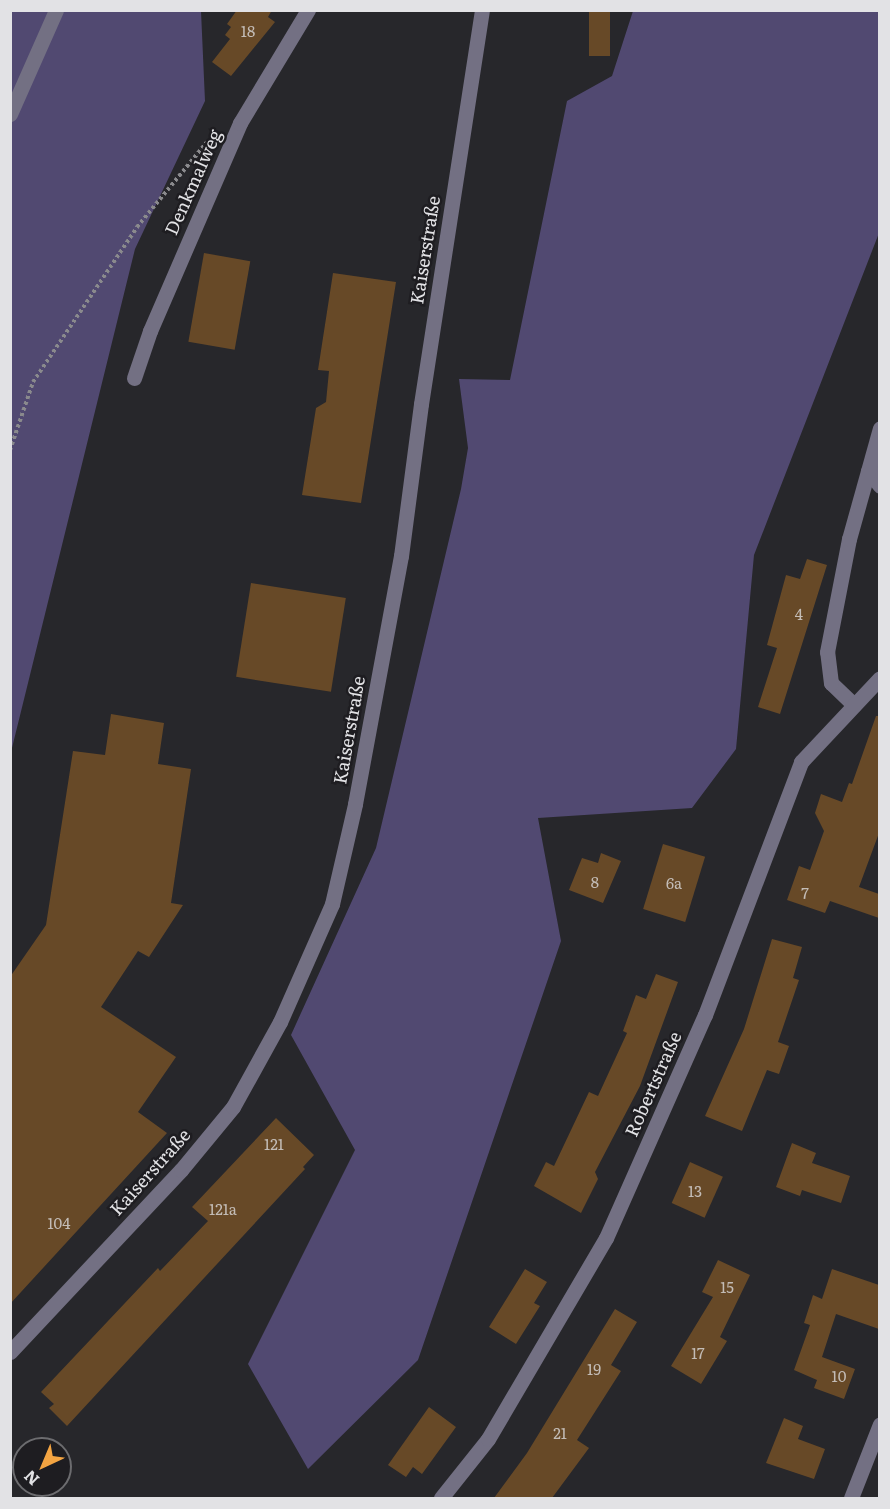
<!DOCTYPE html>
<html>
<head>
<meta charset="utf-8">
<style>
  body { margin:0 }
  #map { position:relative; width:890px; height:1509px; overflow:hidden; background:#27272b; font-family:Literata,serif }
  div>[style] { position:absolute }
  .forest>* { inset:0; background:#514971 }
  .building>* { inset:0; background:#674927; transform-origin:0 0 }
  .path>* { height:4px; margin-top:-2px; transform-origin:0; background:repeating-linear-gradient(90deg,#8a8a8d 0 3px,transparent 0 6px) }
  .minor>* { height:15px; margin:-7.5px; padding:0 7.5px; transform-origin:7.5px; border-radius:7.5px; background:#737083 }
  span { translate:-50% -50%; white-space:nowrap; text-align:center; line-height:1.15; -webkit-text-stroke:5px #1e1d21; paint-order:stroke }
  .number-label { font-size:15px; color:#c3bcb6 }
  .number-label span { -webkit-text-stroke-width:0 }
  .street-label { font-size:18px; color:#e2e2e5 }
  .frame { position:absolute; inset:0; border:12px solid #e2e2e5; pointer-events:none }
  .north { position:absolute; left:12px; top:1437px; width:60px; height:60px; box-sizing:border-box; background:#1e1d21; border:2px solid #6c6c6f; border-radius:50%; rotate:224deg; font-size:16px; font-weight:700; line-height:24px; text-align:center; color:#e2e2e5 }
  .north::after { content:''; display:block; margin:auto; width:21px; height:27px; background:#f3a442; clip-path:polygon(50% 0,100% 100%,50% 72%,0 100%) }
</style>
</head>
<body>
<div id="map">
  <div class="forest">
    <i style="clip-path:polygon(11px 11px,201px 11px,205px 101px,135px 249px,11px 752px)"></i>
    <i style="clip-path:polygon(633px 11px,879px 11px,879px 233px,754px 555px,736px 749px,692px 808px,538px 818px,561px 941px,418px 1360px,308px 1469px,248px 1364px,355px 1150px,291px 1035px,376px 848px,461px 489px,468px 448px,459px 379px,510px 380px,567px 101px,612px 76px)"></i>
  </div>
  <div class="building">
    <i style="clip-path:polygon(237px 10px,272px 10px,268px 17px,275px 22px,231px 76px,212px 62px,230px 39px,225px 35px,231px 27px,227px 24px)"></i>
    <i style="left:589px;top:10px;width:21px;height:46px"></i>
    <i style="left:204px;top:253px;width:47px;height:90px;rotate:10deg"></i>
    <i style="clip-path:polygon(333px 273px,396px 282px,361px 503px,302px 495px,316px 408px,326px 402px,329px 371px,318px 370px)"></i>
    <i style="clip-path:polygon(807px 559px,827px 565px,780px 714px,758px 707px,777px 648px,767px 645px,786px 575px,800px 579px)"></i>
    <i style="left:251px;top:583px;width:96px;height:95px;rotate:9deg"></i>
    <i style="clip-path:polygon(111px 714px,164px 723px,158px 764px,191px 769px,171px 903px,183px 905px,149px 957px,138px 951px,101px 1007px,176px 1057px,138px 1112px,167px 1133px,10px 1304px,10px 977px,46px 925px,73px 751px,105px 755px)"></i>
    <i style="clip-path:polygon(876px 716px,879px 716px,879px 833px,859px 887px,879px 894px,879px 918px,830px 901px,825px 913px,787px 900px,799px 866px,810px 870px,824px 831px,815px 813px,821px 794px,842px 802px,849px 783px,852px 784px)"></i>
    <i style="left:663px;top:844px;width:44px;height:68px;rotate:17deg"></i>
    <i style="clip-path:polygon(601px 853px,621px 861px,603px 903px,569px 890px,582px 858px,598px 863px)"></i>
    <i style="clip-path:polygon(772px 939px,802px 947px,793px 978px,799px 980px,778px 1042px,789px 1046px,779px 1074px,767px 1070px,742px 1131px,705px 1116px,744px 1029px)"></i>
    <i style="clip-path:polygon(656px 974px,678px 982px,640px 1086px,595px 1172px,598px 1179px,581px 1213px,534px 1186px,546px 1162px,554px 1166px,589px 1092px,598px 1096px,627px 1033px,623px 1031px,636px 995px,646px 999px)"></i>
    <i style="clip-path:polygon(276px 1118px,314px 1155px,303px 1167px,305px 1169px,67px 1426px,49px 1408px,54px 1404px,41px 1392px,158px 1268px,160px 1271px,208px 1221px,192px 1207px)"></i>
    <i style="clip-path:polygon(792px 1143px,816px 1153px,812px 1163px,850px 1176px,841px 1203px,802px 1190px,800px 1196px,776px 1187px)"></i>
    <i style="left:690px;top:1162px;width:36px;height:45px;rotate:24deg"></i>
    <i style="clip-path:polygon(718px 1260px,750px 1275px,720px 1337px,727px 1341px,701px 1384px,671px 1366px,713px 1297px,702px 1292px)"></i>
    <i style="clip-path:polygon(525px 1269px,547px 1282px,534px 1303px,540px 1306px,516px 1344px,489px 1327px)"></i>
    <i style="clip-path:polygon(832px 1269px,879px 1285px,879px 1329px,836px 1314px,822px 1357px,855px 1369px,844px 1399px,814px 1388px,817px 1380px,794px 1370px,810px 1325px,804px 1323px,813px 1295px,822px 1299px)"></i>
    <i style="clip-path:polygon(615px 1309px,637px 1322px,611px 1365px,621px 1371px,577px 1440px,589px 1448px,552px 1498px,494px 1498px,527px 1453px)"></i>
    <i style="clip-path:polygon(429px 1407px,456px 1427px,422px 1474px,413px 1467px,406px 1477px,388px 1465px)"></i>
    <i style="clip-path:polygon(784px 1418px,803px 1426px,798px 1439px,825px 1449px,814px 1479px,766px 1463px)"></i>
  </div>
  <div class="path">
    <i style="left:10px;top:450px;width:72px;rotate:-71.3deg"></i>
    <i style="left:33px;top:382px;width:187px;rotate:-56.1deg"></i>
    <i style="left:137px;top:227px;width:110px;rotate:-50.5deg"></i>
  </div>
  <div class="minor">
    <i style="left:10px;top:114px;width:114px;rotate:-66.1deg"></i>
    <i style="left:134px;top:378px;width:50px;rotate:-71.2deg"></i>
    <i style="left:150px;top:331px;width:227px;rotate:-66.6deg"></i>
    <i style="left:240px;top:123px;width:132px;rotate:-59deg"></i>
    <i style="left:874px;top:467px;width:7px;rotate:146deg"></i>
    <i style="left:868px;top:471px;width:19px;rotate:51deg"></i>
    <i style="left:854px;top:705px;width:32px;rotate:-136deg"></i>
    <i style="left:831px;top:683px;width:31px;rotate:-97deg"></i>
    <i style="left:827px;top:652px;width:115px;rotate:-79deg"></i>
    <i style="left:849px;top:539px;width:115px;rotate:-74.4deg"></i>
    <i style="left:10px;top:1352px;width:250px;rotate:-46.8deg"></i>
    <i style="left:181px;top:1170px;width:82px;rotate:-50.5deg"></i>
    <i style="left:233px;top:1107px;width:97px;rotate:-61.1deg"></i>
    <i style="left:280px;top:1022px;width:129px;rotate:-66.2deg"></i>
    <i style="left:332px;top:904px;width:103px;rotate:-77deg"></i>
    <i style="left:355px;top:804px;width:252px;rotate:-79.5deg"></i>
    <i style="left:401px;top:556px;width:153px;rotate:-82.5deg"></i>
    <i style="left:421px;top:404px;width:399px;rotate:-81.2deg"></i>
    <i style="left:441px;top:1498px;width:75px;rotate:-51.5deg"></i>
    <i style="left:488px;top:1439px;width:233px;rotate:-59.6deg"></i>
    <i style="left:606px;top:1238px;width:244px;rotate:-66.1deg"></i>
    <i style="left:705px;top:1015px;width:271px;rotate:-69.2deg"></i>
    <i style="left:801px;top:762px;width:115px;rotate:-46.8deg"></i>
    <i style="left:851px;top:1498px;width:79px;rotate:-68.6deg"></i>
  </div>
  <div class="number-label">
    <span style="left:248px;top:31px">18</span>
    <span style="left:799px;top:614px">4</span>
    <span style="left:595px;top:882px">8</span>
    <span style="left:674px;top:883px">6a</span>
    <span style="left:805px;top:893px">7</span>
    <span style="left:274px;top:1144px">121</span>
    <span style="left:695px;top:1191px">13</span>
    <span style="left:223px;top:1209px">121a</span>
    <span style="left:59px;top:1223px">104</span>
    <span style="left:727px;top:1287px">15</span>
    <span style="left:698px;top:1353px">17</span>
    <span style="left:594px;top:1369px">19</span>
    <span style="left:839px;top:1376px">10</span>
    <span style="left:560px;top:1433px">21</span>
  </div>
  <div class="street-label">
    <span style="left:193px;top:182px;rotate:-66deg">Denkmalweg</span>
    <span style="left:425px;top:250px;rotate:-81deg">Kaiserstraße</span>
    <span style="left:349px;top:730px;rotate:-80deg">Kaiserstraße</span>
    <span style="left:653px;top:1084px;rotate:-66deg">Robertstraße</span>
    <span style="left:150px;top:1172px;rotate:-48deg">Kaiserstraße</span>
  </div>
  <div class="frame"></div>
  <div class="north">N</div>
</div>
</body>
</html>
